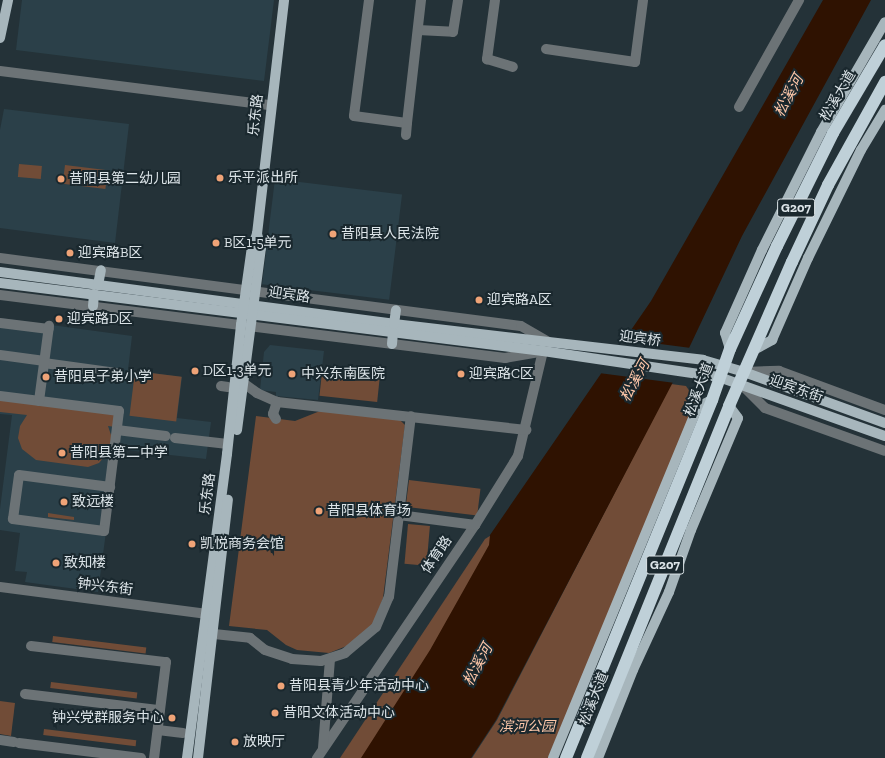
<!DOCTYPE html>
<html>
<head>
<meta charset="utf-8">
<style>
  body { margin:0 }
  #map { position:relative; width:885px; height:758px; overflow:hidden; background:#243238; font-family:"Zilla Slab","Noto Sans SC",serif }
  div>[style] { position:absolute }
  .built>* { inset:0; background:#2b4049; transform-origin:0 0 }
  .green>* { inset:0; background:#714c37; transform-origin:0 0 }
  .water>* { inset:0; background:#2f1201 }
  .pier>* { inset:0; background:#243238 }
  .minor>* { height:10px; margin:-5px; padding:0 5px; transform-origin:5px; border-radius:5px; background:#6c7376 }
  .major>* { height:10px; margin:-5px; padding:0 5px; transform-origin:5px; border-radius:5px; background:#a7b6bc }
  .highway>* { height:12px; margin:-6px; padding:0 6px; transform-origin:6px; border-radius:6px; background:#bfd0d8 }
  .dots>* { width:11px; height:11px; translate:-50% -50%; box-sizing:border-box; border:2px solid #1a282e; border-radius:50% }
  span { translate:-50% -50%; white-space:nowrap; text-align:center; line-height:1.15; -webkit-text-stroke:4px #1a282e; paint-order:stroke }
  .shield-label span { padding:1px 3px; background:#1a282e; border:1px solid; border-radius:3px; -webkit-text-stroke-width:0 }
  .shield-label { font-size:13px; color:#dce4e8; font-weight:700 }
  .street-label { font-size:14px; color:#dce4e8 }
  .poi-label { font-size:14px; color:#dce4e8 }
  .left { translate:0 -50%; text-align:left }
  .right { translate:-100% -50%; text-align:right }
  .park-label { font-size:14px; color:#fcc6a8; font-style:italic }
  .water-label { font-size:15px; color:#fdc6a8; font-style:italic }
</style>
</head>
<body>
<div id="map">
  <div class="built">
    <i style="clip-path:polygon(22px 0,274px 0,264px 81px,16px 50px)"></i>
    <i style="clip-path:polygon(4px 109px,129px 124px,115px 243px,0 228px,0 130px)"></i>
    <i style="left:275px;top:179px;width:128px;height:106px;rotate:7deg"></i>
    <i style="clip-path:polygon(0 318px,132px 336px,128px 370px,182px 377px,177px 418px,211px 422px,206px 459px,117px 449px,98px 592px,25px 582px,27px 572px,15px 571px,20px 533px,0 530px,0 509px,12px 415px,0 414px)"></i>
    <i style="clip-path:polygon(270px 345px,324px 351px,318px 400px,276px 396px,276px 392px,260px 390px,264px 352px)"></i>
  </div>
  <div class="green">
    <i style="left:19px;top:164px;width:23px;height:13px;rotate:5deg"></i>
    <i style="left:65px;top:165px;width:43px;height:19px;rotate:7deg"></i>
    <i style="left:135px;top:371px;width:47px;height:45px;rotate:7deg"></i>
    <i style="left:322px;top:372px;width:58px;height:24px;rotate:6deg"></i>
    <i style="clip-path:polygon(671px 384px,686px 386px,697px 402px,548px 758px,472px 758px,497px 720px)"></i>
    <i style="clip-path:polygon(0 399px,118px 415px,116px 427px,108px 426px,112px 438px,110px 450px,99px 463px,88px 467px,36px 460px,22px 449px,18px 438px,20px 426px,27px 415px,0 412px)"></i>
    <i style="clip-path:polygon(320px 411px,399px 419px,405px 425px,383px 598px,374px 623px,354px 643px,329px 653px,297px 650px,286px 645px,267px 630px,229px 626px,256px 416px,295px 421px)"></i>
    <i style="left:409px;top:480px;width:72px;height:27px;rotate:7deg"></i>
    <i style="clip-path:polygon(48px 513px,74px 517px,74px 520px,48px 517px)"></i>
    <i style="left:408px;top:524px;width:22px;height:40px;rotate:5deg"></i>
    <i style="clip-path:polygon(493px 534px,491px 546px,368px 758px,340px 758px,485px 539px)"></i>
    <i style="left:53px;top:636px;width:94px;height:6px;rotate:7deg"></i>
    <i style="left:51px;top:682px;width:87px;height:6px;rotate:7deg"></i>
    <i style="clip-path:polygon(0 701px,15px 703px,11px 736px,0 734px)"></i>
    <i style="left:44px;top:729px;width:93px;height:6px;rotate:7deg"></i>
  </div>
  <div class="water">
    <i style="clip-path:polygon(823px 0,871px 0,742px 236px,672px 384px,496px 720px,471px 758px,361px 758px,430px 650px,489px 545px,490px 535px,651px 301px)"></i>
  </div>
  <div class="pier">
    <i style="clip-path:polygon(622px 339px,691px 348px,675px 383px,599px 373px)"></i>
  </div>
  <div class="minor">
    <i style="left:369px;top:0;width:117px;rotate:97.4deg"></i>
    <i style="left:354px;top:116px;width:53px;rotate:7.5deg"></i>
    <i style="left:407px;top:123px;width:12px;rotate:95deg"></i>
    <i style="left:495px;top:0;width:60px;rotate:97.7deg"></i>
    <i style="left:487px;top:59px;width:27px;rotate:17deg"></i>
    <i style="left:418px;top:30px;width:35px;rotate:3deg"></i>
    <i style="left:453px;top:32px;width:32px;rotate:-81deg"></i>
    <i style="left:546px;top:49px;width:90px;rotate:8.3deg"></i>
    <i style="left:635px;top:62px;width:63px;rotate:-82.6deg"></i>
    <i style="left:0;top:71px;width:273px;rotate:7.2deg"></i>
    <i style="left:739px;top:107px;width:123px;rotate:-60.7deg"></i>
    <i style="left:407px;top:123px;width:124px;rotate:-83.5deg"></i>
    <i style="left:0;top:258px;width:525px;rotate:7.44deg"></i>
    <i style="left:521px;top:326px;width:32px;rotate:30deg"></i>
    <i style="left:0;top:295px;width:509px;rotate:7.11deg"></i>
    <i style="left:505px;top:358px;width:39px;rotate:-10deg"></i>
    <i style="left:543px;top:351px;width:108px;rotate:103.4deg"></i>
    <i style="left:518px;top:456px;width:81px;rotate:121.9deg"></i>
    <i style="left:475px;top:525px;width:282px;rotate:124.1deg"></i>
    <i style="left:0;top:323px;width:49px;rotate:7deg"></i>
    <i style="left:0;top:355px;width:45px;rotate:7.6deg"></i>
    <i style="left:44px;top:363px;width:73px;rotate:7.9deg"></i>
    <i style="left:744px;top:372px;width:35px;rotate:-2deg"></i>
    <i style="left:779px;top:371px;width:113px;rotate:20.2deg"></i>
    <i style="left:242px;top:382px;width:19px;rotate:36deg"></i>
    <i style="left:257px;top:393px;width:22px;rotate:24deg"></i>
    <i style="left:277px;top:402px;width:251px;rotate:6.4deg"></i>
    <i style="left:741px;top:384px;width:34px;rotate:45deg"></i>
    <i style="left:765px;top:408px;width:127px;rotate:19.7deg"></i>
    <i style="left:221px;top:386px;width:7px;rotate:8deg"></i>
    <i style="left:0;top:396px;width:120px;rotate:7.2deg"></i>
    <i style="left:119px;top:411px;width:121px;rotate:97.1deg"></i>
    <i style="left:104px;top:531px;width:92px;rotate:-172.5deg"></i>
    <i style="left:13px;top:519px;width:44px;rotate:-82.2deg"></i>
    <i style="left:19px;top:475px;width:92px;rotate:7.5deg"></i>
    <i style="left:39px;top:401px;width:76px;rotate:-82.4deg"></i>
    <i style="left:276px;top:419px;width:6px;rotate:-121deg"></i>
    <i style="left:273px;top:414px;width:13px;rotate:-72deg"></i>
    <i style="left:117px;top:430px;width:49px;rotate:7deg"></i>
    <i style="left:175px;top:438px;width:53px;rotate:6.5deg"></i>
    <i style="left:399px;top:515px;width:77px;rotate:7.5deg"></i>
    <i style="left:0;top:587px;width:209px;rotate:7.4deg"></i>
    <i style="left:214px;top:634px;width:36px;rotate:6deg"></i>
    <i style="left:250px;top:638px;width:19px;rotate:39deg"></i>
    <i style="left:265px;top:650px;width:28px;rotate:18deg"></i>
    <i style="left:292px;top:659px;width:29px;rotate:4deg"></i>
    <i style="left:321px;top:661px;width:25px;rotate:-18deg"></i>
    <i style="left:345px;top:653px;width:40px;rotate:-40deg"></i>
    <i style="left:376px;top:627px;width:33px;rotate:-67deg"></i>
    <i style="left:389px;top:597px;width:182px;rotate:-83.1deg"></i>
    <i style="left:31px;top:646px;width:136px;rotate:6.8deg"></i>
    <i style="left:166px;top:662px;width:97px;rotate:97.1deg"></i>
    <i style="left:25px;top:694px;width:136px;rotate:6.8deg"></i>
    <i style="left:158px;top:730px;width:25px;rotate:7deg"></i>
    <i style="left:0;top:740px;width:14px;rotate:8deg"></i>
    <i style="left:19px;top:743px;width:123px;rotate:7deg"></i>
    <i style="left:323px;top:748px;width:88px;rotate:-85.5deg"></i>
  </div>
  <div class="major">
    <i style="left:0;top:38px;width:39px;rotate:-78deg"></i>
    <i style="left:0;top:272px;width:397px;rotate:7.5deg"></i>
    <i style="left:394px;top:324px;width:311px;rotate:6.6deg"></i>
    <i style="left:703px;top:360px;width:43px;rotate:16.3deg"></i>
    <i style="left:744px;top:372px;width:150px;rotate:19.9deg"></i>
    <i style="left:0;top:283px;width:547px;rotate:7.14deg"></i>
    <i style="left:543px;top:351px;width:178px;rotate:8.4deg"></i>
    <i style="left:719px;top:377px;width:176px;rotate:19.6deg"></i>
    <i style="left:98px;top:285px;width:15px;rotate:-79deg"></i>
    <i style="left:93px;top:306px;width:12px;rotate:-85deg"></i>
    <i style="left:394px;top:324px;width:14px;rotate:-82deg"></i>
    <i style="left:392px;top:344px;width:11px;rotate:-85deg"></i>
    <i style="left:730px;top:349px;width:17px;rotate:-107deg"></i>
    <i style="left:725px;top:333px;width:91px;rotate:-66deg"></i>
    <i style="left:762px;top:250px;width:132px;rotate:-63.4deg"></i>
    <i style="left:821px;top:132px;width:127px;rotate:-59.8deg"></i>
    <i style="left:754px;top:350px;width:21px;rotate:-29deg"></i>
    <i style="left:772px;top:340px;width:90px;rotate:-66.3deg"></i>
    <i style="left:808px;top:258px;width:120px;rotate:-63.9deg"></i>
    <i style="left:861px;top:150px;width:47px;rotate:-59deg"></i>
    <i style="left:237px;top:430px;width:184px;rotate:-82.5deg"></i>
    <i style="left:261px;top:248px;width:15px;rotate:-106deg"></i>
    <i style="left:187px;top:758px;width:307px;rotate:-82.5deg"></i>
    <i style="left:227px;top:454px;width:130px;rotate:-83.8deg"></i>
    <i style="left:241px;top:325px;width:79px;rotate:-82deg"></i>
    <i style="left:252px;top:247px;width:14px;rotate:-69deg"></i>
    <i style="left:257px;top:234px;width:236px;rotate:-83.4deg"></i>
    <i style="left:198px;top:758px;width:260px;rotate:-83.4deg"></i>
    <i style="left:553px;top:758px;width:380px;rotate:-67.6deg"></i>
    <i style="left:698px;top:407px;width:16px;rotate:-27deg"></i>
    <i style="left:598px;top:758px;width:95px;rotate:-68.3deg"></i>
    <i style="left:633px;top:670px;width:86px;rotate:-65.2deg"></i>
    <i style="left:669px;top:592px;width:66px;rotate:-70.5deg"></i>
    <i style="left:691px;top:530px;width:121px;rotate:-67.2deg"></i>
    <i style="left:738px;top:418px;width:15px;rotate:-127deg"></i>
  </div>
  <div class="highway">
    <i style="left:566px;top:758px;width:387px;rotate:-67.8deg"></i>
    <i style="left:712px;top:400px;width:54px;rotate:-70.6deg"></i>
    <i style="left:730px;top:349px;width:113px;rotate:-65.5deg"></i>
    <i style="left:777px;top:246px;width:126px;rotate:-63.6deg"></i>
    <i style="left:833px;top:133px;width:102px;rotate:-59.4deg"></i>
    <i style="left:587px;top:758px;width:380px;rotate:-68deg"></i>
    <i style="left:729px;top:406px;width:157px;rotate:-66.4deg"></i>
    <i style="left:792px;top:262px;width:85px;rotate:-64.9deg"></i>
    <i style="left:828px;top:185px;width:118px;rotate:-61deg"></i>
  </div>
  <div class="dots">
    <i style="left:220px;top:178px;background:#efa377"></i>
    <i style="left:61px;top:179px;background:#efa377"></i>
    <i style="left:333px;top:234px;background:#efa377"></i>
    <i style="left:216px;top:243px;background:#efa377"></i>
    <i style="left:70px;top:253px;background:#efa377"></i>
    <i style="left:479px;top:300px;background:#efa377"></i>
    <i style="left:59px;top:319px;background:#efa377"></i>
    <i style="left:195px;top:371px;background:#efa377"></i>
    <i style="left:292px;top:374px;background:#efa377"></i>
    <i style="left:461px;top:374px;background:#efa377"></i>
    <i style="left:46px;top:377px;background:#efa377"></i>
    <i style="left:62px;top:453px;background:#efa377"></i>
    <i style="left:64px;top:502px;background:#efa377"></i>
    <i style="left:319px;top:511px;background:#efa377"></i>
    <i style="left:192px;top:544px;background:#efa377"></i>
    <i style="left:56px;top:563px;background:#efa377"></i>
    <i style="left:281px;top:686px;background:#efa377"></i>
    <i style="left:275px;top:713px;background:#efa377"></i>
    <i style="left:172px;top:718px;background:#efa377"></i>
    <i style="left:235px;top:742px;background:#efa377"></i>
  </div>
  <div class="shield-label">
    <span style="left:796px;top:208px">G207</span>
    <span style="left:665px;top:565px">G207</span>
  </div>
  <div class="street-label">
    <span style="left:838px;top:96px;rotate:-59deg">松溪大道</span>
    <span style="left:256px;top:115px;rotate:-84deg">乐东路</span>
    <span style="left:289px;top:295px;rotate:8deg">迎宾路</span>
    <span style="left:640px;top:339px;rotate:7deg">迎宾桥</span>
    <span style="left:796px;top:389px;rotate:20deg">迎宾东街</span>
    <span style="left:699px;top:390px;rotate:-69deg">松溪大道</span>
    <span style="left:208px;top:494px;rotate:-83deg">乐东路</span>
    <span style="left:437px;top:555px;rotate:-56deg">体育路</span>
    <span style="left:105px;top:587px;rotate:7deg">钟兴东街</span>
    <span style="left:594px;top:699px;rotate:-68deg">松溪大道</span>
  </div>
  <div class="poi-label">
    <span class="left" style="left:228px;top:178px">乐平派出所</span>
    <span class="left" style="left:69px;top:179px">昔阳县第二幼儿园</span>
    <span class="left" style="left:341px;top:234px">昔阳县人民法院</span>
    <span class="left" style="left:224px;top:243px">B区1-5单元</span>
    <span class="left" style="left:78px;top:253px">迎宾路B区</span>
    <span class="left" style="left:487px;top:300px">迎宾路A区</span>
    <span class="left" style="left:67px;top:319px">迎宾路D区</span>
    <span class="left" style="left:203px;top:371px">D区1-3单元</span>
    <span class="left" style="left:301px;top:374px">中兴东南医院</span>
    <span class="left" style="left:469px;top:374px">迎宾路C区</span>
    <span class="left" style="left:54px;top:377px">昔阳县子弟小学</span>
    <span class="left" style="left:70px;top:453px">昔阳县第二中学</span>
    <span class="left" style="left:72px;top:502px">致远楼</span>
    <span class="left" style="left:327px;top:511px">昔阳县体育场</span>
    <span class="left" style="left:200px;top:544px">凯悦商务会馆</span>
    <span class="left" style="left:64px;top:563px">致知楼</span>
    <span class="left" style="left:289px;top:686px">昔阳县青少年活动中心</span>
    <span class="left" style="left:283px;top:713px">昔阳文体活动中心</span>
    <span class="right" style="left:164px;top:718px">钟兴党群服务中心</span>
    <span class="left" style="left:243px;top:742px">放映厅</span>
  </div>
  <div class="park-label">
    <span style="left:527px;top:727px">滨河公园</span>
  </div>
  <div class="water-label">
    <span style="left:789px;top:96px;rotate:-62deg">松溪河</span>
    <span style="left:635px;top:381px;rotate:-61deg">松溪河</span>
    <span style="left:478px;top:665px;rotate:-62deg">松溪河</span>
  </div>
</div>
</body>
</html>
